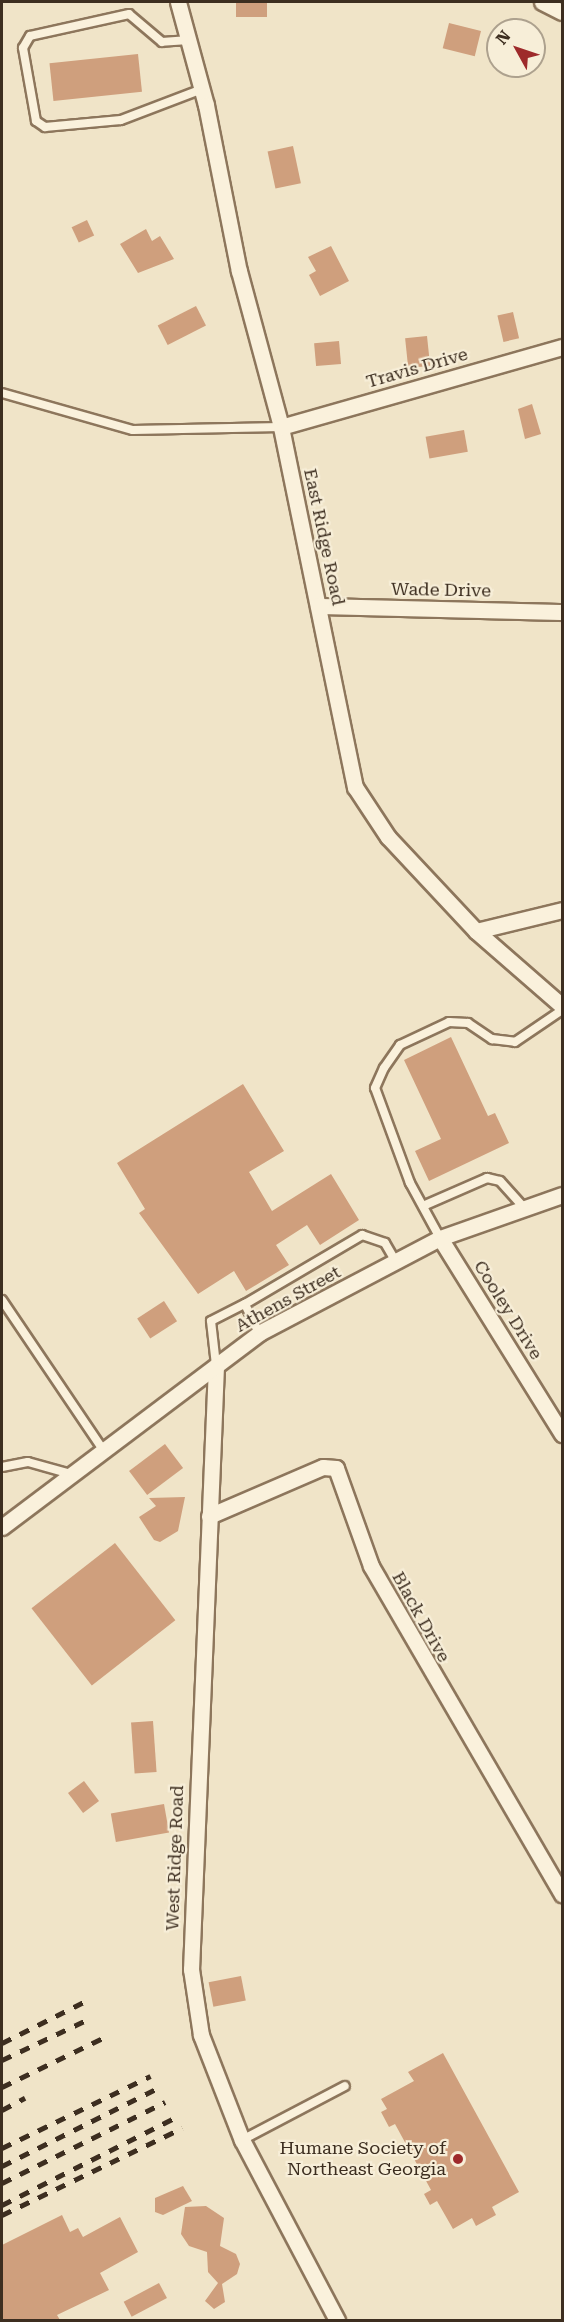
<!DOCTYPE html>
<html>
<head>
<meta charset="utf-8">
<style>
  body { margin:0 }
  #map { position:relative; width:564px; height:2322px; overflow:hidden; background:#f0e4c8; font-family:"Roboto Serif",serif }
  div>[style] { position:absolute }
  .building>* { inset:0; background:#cf9f7d; transform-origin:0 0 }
  .roads { filter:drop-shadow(2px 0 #8d765c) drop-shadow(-2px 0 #8d765c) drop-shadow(0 2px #8d765c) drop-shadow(0 -2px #8d765c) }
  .lane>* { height:8px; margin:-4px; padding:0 4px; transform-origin:4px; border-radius:4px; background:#faf1dc }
  .street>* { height:15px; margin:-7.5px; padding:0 7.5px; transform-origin:7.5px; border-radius:7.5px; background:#faf1dc }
  .rail>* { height:4.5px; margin-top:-2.25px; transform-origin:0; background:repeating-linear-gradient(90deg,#3d2e20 0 10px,transparent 0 20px) }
  .dots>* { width:16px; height:16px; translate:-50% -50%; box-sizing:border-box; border:3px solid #f7eed8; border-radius:50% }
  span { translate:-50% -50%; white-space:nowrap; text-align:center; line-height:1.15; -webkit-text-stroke:4.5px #f7eed8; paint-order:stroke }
  .street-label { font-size:18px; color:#3d2e20 }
  .poi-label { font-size:18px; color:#3d2e20 }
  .right { translate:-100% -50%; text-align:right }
  .frame { position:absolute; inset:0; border:3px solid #3d2e20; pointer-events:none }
  .north { position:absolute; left:486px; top:18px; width:60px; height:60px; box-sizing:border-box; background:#f7eed8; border:2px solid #ada18e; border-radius:50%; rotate:310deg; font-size:16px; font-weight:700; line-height:24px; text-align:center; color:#3d2e20 }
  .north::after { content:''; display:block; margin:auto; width:21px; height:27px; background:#9e2a2b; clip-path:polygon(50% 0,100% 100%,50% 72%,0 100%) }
</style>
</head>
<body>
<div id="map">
  <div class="building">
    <i style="left:236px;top:2px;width:31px;height:15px"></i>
    <i style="left:449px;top:23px;width:33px;height:26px;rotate:14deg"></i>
    <i style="left:138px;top:54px;width:38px;height:89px;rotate:84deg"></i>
    <i style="left:293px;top:146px;width:38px;height:26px;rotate:78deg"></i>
    <i style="left:87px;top:220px;width:17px;height:17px;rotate:65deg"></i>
    <i style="clip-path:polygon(146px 229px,152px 241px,160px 236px,174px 259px,138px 273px,120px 244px)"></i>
    <i style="clip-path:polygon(331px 246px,349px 281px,320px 296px,309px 275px,316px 271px,308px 257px)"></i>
    <i style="left:196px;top:306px;width:22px;height:43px;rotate:63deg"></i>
    <i style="left:513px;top:312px;width:27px;height:16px;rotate:77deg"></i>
    <i style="left:427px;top:336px;width:30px;height:22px;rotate:84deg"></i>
    <i style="left:339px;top:341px;width:23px;height:25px;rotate:85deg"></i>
    <i style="clip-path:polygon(532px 404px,541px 434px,525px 439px,518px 409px)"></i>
    <i style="left:464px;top:430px;width:22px;height:39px;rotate:80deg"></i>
    <i style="clip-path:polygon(451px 1037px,488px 1116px,495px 1113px,509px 1143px,429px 1181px,415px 1151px,441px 1139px,404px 1060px)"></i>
    <i style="clip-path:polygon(243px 1084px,284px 1151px,249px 1172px,272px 1211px,331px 1174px,359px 1220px,320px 1245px,307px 1225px,276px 1245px,289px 1265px,246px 1291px,234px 1271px,198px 1294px,139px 1213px,145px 1209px,117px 1163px)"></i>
    <i style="left:164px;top:1301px;width:24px;height:32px;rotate:57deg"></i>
    <i style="left:165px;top:1444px;width:30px;height:45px;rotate:53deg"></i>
    <i style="clip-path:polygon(185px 1497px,178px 1531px,160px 1542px,154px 1540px,139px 1517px,156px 1506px,149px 1498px)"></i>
    <i style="left:115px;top:1543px;width:98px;height:106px;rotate:52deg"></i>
    <i style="left:153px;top:1721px;width:51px;height:22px;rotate:86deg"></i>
    <i style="left:84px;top:1781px;width:25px;height:20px;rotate:53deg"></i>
    <i style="left:164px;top:1804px;width:29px;height:54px;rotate:80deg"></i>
    <i style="left:241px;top:1976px;width:25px;height:33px;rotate:79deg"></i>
    <i style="clip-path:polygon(443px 2053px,519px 2192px,492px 2207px,496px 2215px,476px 2226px,472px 2218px,453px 2229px,437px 2201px,430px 2205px,424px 2194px,431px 2190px,395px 2124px,389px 2127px,381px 2112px,387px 2109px,381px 2099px,414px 2081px,408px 2072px)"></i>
    <i style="clip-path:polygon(183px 2186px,192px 2201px,163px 2215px,155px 2212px,155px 2198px)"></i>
    <i style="clip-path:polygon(206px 2206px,224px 2218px,220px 2246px,236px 2254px,240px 2264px,237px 2274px,222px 2284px,225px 2302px,214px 2309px,205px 2301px,218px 2283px,208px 2272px,207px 2252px,189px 2246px,181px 2234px,185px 2207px)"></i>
    <i style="clip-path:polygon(62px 2215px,70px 2232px,78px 2228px,83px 2237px,120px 2217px,138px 2252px,100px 2273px,109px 2290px,57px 2315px,60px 2320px,2px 2320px,2px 2245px)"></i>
    <i style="left:159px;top:2283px;width:17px;height:40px;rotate:62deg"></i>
  </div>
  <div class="roads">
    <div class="lane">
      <i style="left:189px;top:40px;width:27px;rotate:176deg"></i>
      <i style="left:162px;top:42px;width:43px;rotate:-139.7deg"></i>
      <i style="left:129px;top:14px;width:101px;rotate:167.5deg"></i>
      <i style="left:30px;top:36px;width:14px;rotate:120deg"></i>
      <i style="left:23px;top:48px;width:74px;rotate:79.9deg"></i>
      <i style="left:36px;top:121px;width:11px;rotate:34deg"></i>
      <i style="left:45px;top:127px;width:76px;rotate:-5.3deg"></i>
      <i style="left:121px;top:120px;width:87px;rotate:-20.9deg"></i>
      <i style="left:2px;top:393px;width:136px;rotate:15.8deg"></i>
      <i style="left:133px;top:430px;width:148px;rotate:-1.2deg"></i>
      <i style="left:423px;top:1206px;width:70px;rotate:-23.6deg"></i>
      <i style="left:487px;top:1178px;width:13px;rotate:13deg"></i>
      <i style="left:500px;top:1181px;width:36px;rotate:48deg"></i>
      <i style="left:440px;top:1238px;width:63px;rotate:-118.6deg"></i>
      <i style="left:410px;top:1183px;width:101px;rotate:-110.2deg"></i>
      <i style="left:375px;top:1088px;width:22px;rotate:-66deg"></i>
      <i style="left:384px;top:1068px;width:28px;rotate:-55deg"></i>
      <i style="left:400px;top:1045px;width:54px;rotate:-25.1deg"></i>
      <i style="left:449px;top:1022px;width:19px;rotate:3deg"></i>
      <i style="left:468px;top:1023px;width:29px;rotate:34deg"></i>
      <i style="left:492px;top:1039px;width:23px;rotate:7deg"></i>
      <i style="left:515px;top:1042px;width:57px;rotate:-34.2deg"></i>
      <i style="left:2px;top:1300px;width:181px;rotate:56deg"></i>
      <i style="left:259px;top:1333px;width:32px;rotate:-116deg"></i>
      <i style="left:245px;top:1304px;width:136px;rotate:-30.5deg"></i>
      <i style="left:362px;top:1235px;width:24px;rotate:19deg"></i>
      <i style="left:385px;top:1243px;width:22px;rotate:60deg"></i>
      <i style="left:216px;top:1365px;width:44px;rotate:-96.5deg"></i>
      <i style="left:211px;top:1321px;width:38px;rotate:-27deg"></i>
      <i style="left:2px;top:1467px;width:26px;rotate:-11deg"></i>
      <i style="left:28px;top:1462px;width:45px;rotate:15.6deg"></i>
      <i style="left:242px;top:2140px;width:116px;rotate:-27.7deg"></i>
    </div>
    <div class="street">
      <i style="left:178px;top:2px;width:107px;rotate:74.8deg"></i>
      <i style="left:206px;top:105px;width:169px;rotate:78.8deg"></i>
      <i style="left:239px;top:271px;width:162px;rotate:74.9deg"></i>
      <i style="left:281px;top:427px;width:368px;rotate:78.4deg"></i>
      <i style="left:355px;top:787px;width:60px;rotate:56.6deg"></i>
      <i style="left:388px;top:837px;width:129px;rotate:46.9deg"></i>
      <i style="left:476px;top:931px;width:114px;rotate:41.1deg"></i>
      <i style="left:542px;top:2px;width:22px;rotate:27deg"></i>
      <i style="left:281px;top:427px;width:292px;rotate:-15.9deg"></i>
      <i style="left:318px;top:606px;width:244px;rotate:1.4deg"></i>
      <i style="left:476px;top:931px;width:89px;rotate:-13.7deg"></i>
      <i style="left:440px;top:1238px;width:231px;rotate:58.1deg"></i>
      <i style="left:216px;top:1366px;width:604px;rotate:92.37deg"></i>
      <i style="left:191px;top:1969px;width:67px;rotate:81.4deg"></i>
      <i style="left:201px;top:2035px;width:113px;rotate:68.7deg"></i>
      <i style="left:242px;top:2140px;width:204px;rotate:62.2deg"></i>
      <i style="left:209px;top:1516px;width:124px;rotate:-23.3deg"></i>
      <i style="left:323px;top:1467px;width:13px;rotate:4deg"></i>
      <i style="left:336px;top:1468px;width:104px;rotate:70.3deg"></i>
      <i style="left:371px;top:1566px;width:380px;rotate:59.8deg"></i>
      <i style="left:2px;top:1527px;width:322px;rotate:-37deg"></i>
      <i style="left:259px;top:1333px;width:204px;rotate:-27.7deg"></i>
      <i style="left:440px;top:1238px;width:129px;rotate:-19.4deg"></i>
    </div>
  </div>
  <div class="rail">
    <i style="left:2px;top:2043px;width:98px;rotate:-26.6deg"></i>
    <i style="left:2px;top:2060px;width:98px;rotate:-25.3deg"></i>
    <i style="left:2px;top:2087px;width:112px;rotate:-25.9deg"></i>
    <i style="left:2px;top:2110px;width:26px;rotate:-28deg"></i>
    <i style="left:2px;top:2148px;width:165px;rotate:-25.9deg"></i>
    <i style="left:2px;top:2166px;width:172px;rotate:-26.6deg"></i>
    <i style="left:2px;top:2183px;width:182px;rotate:-26.4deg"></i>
    <i style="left:2px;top:2205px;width:193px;rotate:-26.8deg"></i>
    <i style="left:2px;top:2215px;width:200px;rotate:-25.8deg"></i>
  </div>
  <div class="dots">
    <i style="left:458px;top:2159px;background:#9e2a2b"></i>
  </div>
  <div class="street-label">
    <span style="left:417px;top:368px;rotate:-16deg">Travis Drive</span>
    <span style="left:324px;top:537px;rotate:78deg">East Ridge Road</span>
    <span style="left:441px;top:590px;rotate:1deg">Wade Drive</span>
    <span style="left:288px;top:1299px;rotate:-29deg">Athens Street</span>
    <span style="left:508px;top:1310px;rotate:58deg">Cooley Drive</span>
    <span style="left:421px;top:1617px;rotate:61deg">Black Drive</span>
    <span style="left:175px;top:1858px;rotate:-88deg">West Ridge Road</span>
  </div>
  <div class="poi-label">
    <span class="right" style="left:446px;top:2159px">Humane Society of<br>Northeast Georgia</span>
  </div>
  <div class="frame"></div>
  <div class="north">N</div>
</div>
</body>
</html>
